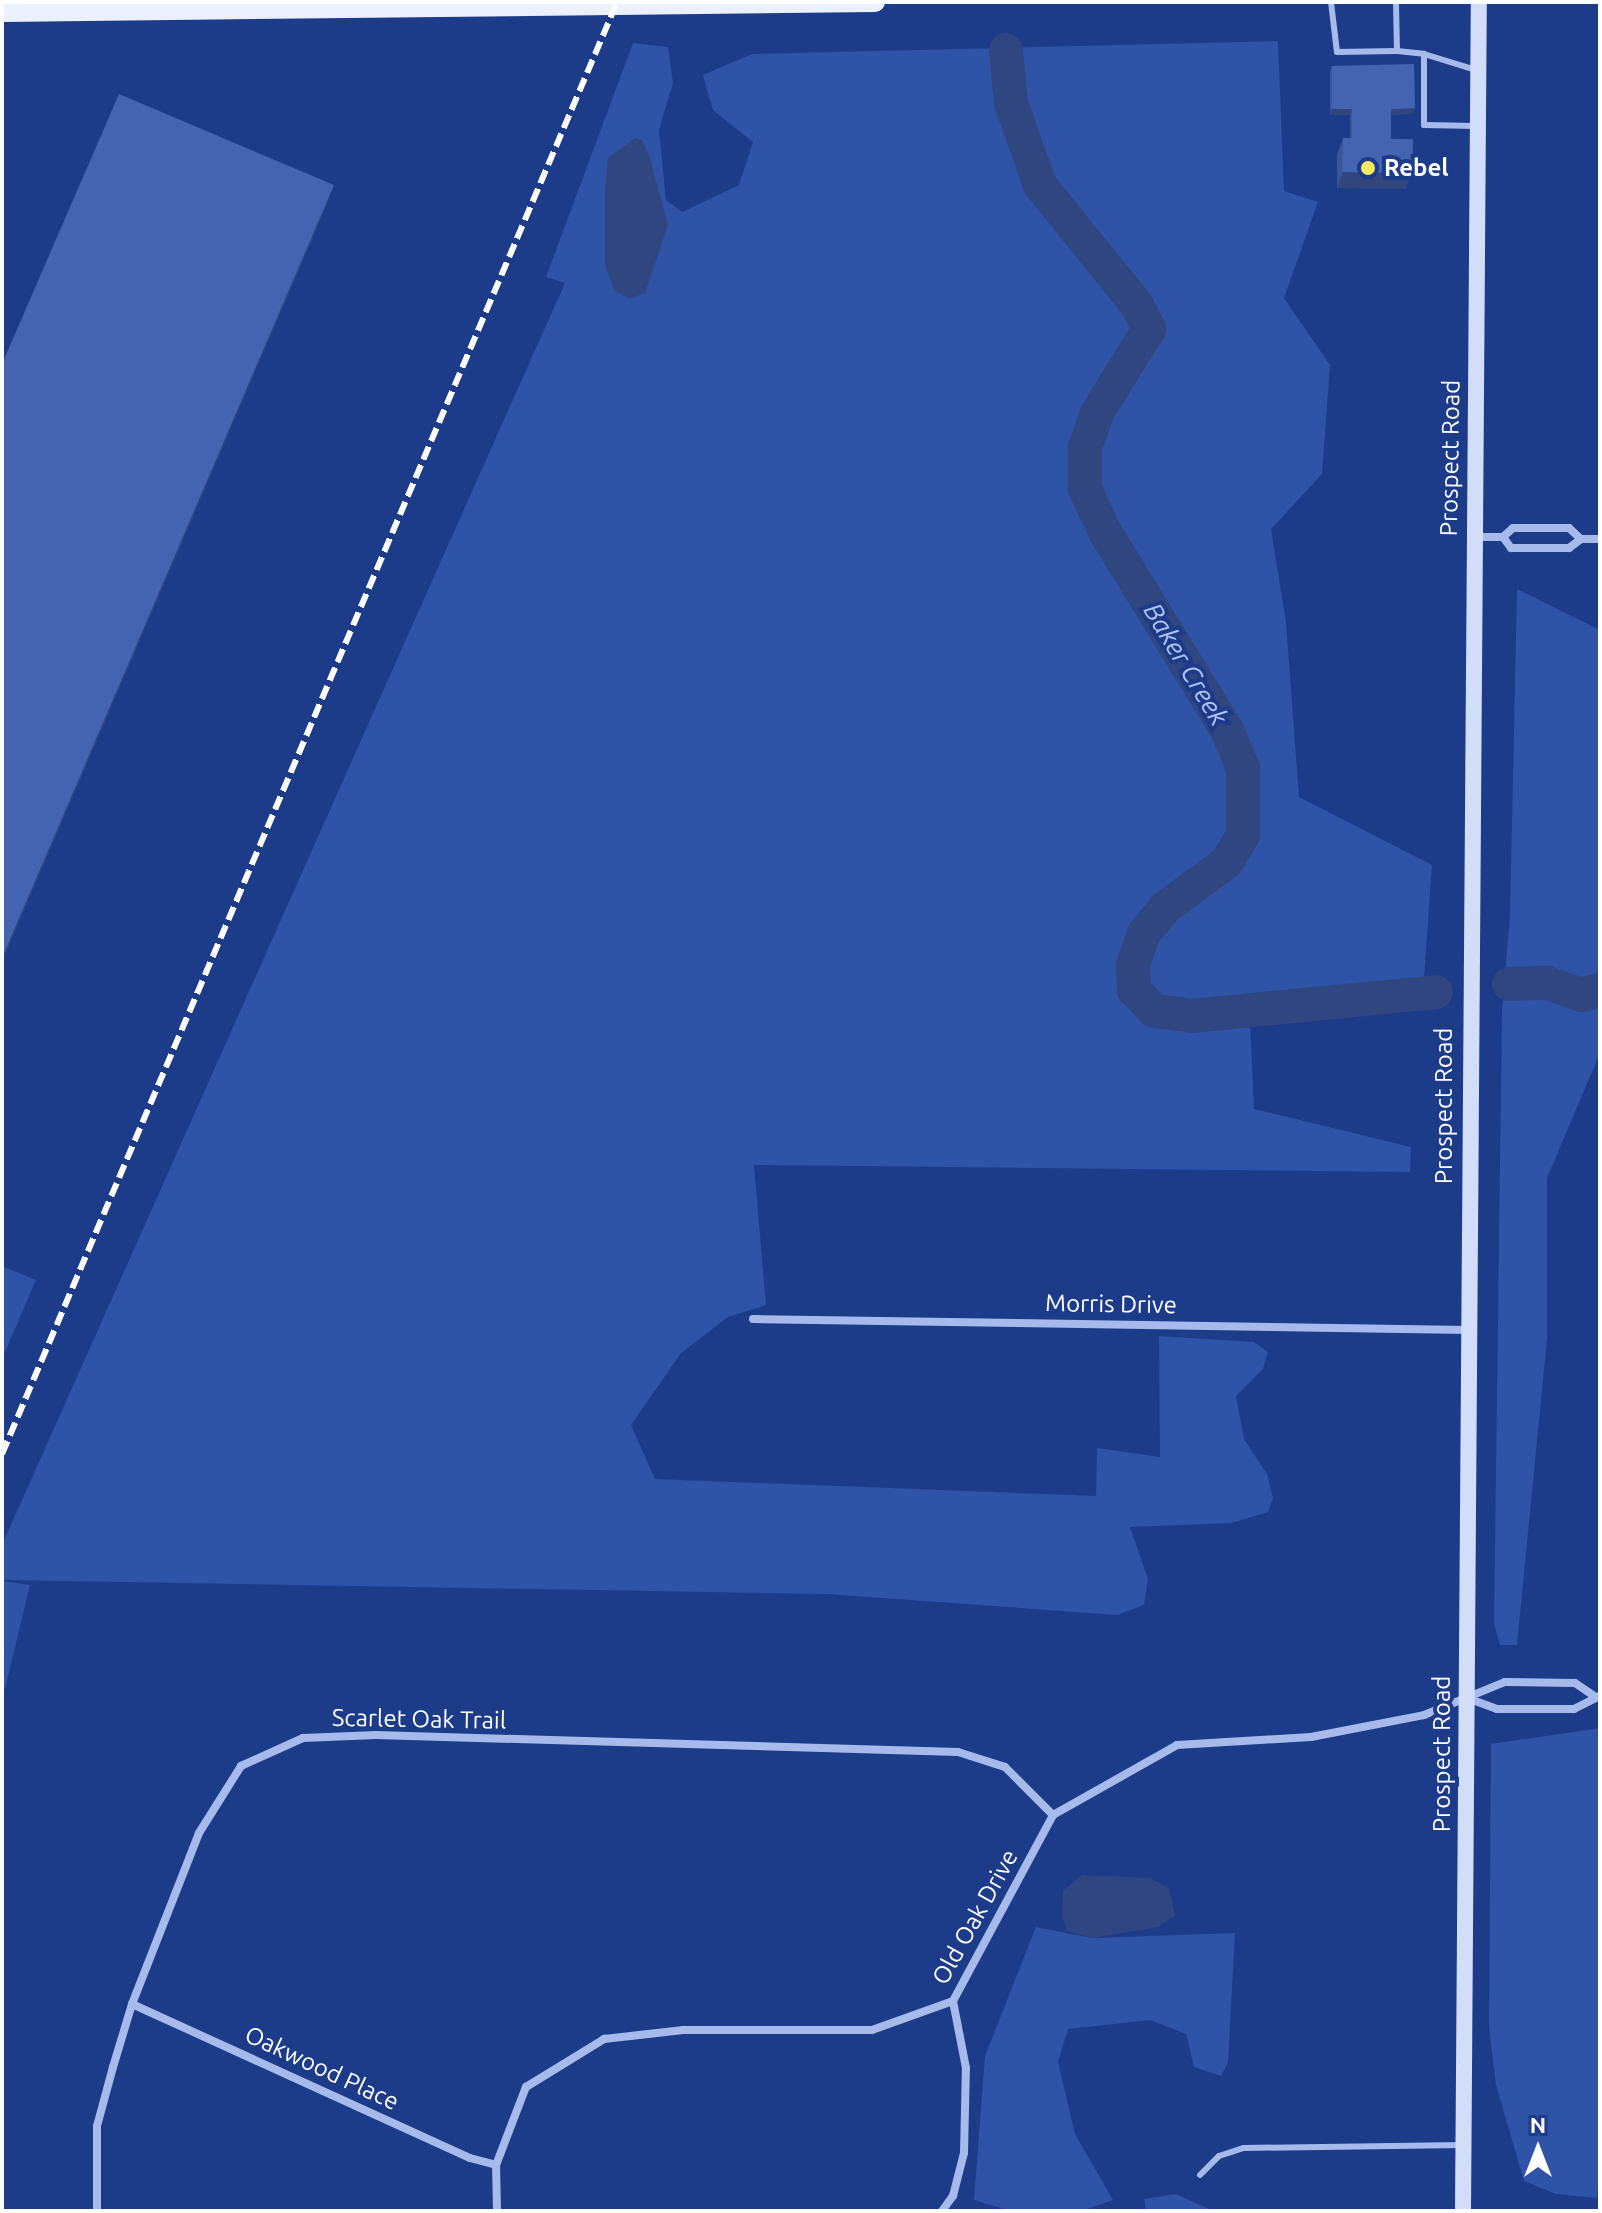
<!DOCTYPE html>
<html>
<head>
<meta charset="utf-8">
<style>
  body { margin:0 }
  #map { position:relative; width:1602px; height:2213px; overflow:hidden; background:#1c3b89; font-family:Ubuntu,sans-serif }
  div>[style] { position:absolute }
  .green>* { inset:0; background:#2f53a7 }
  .water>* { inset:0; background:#304680 }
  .river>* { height:34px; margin:-17px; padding:0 17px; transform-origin:17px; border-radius:17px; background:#304680 }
  .lane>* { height:6px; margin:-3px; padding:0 3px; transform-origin:3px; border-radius:3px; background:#a6bbec }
  .street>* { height:8px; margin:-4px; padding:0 4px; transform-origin:4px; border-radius:4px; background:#a6bbec }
  .secondary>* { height:16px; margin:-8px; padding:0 8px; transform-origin:8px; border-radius:8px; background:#d2ddf9 }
  .primary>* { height:20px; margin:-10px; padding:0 10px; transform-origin:10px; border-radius:10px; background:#ebf0ff }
  .rail>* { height:6px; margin-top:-3px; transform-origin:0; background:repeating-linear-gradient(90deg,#fff 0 14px,transparent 0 20px) }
  .wall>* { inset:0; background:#3a5699 }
  .shaded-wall>* { inset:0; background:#30467d }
  .building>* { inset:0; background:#4464b2; transform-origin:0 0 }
  .dots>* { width:22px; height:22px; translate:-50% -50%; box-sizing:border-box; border:4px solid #1c3b89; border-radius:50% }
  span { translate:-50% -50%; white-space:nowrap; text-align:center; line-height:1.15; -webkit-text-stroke:8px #1c3b89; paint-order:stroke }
  .poi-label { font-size:24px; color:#fff; font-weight:700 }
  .left { translate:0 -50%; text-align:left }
  .street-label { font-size:24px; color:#fff }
  .water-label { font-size:26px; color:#b2c5f3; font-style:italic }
  .frame { position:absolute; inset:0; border:4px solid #fff; pointer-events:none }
  .north { position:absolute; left:1498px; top:2109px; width:80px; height:80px; -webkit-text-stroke:6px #1c3b89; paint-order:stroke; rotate:0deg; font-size:22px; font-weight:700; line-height:32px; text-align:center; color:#fff }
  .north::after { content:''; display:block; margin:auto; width:28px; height:36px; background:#fff; clip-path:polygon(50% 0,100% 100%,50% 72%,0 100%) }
</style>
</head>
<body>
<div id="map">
  <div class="green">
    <i style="clip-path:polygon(1278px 41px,1284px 191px,1318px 202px,1284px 298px,1330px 365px,1322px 474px,1271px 529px,1286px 622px,1299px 797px,1432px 865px,1424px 978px,1249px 1000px,1254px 1109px,1411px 1147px,1410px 1172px,754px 1165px,766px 1305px,728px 1317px,681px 1353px,631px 1425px,655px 1479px,1096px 1496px,1097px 1448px,1160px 1457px,1159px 1336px,1254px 1342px,1268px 1352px,1263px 1369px,1236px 1396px,1244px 1439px,1267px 1474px,1273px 1498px,1268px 1512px,1231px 1523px,1130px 1527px,1148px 1579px,1144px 1605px,1117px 1615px,826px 1594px,2px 1580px,2px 1545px,565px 283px,546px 277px,633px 43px,668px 47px,673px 83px,659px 130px,666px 200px,682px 212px,739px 185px,753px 142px,713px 110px,703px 75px,752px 54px)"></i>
    <i style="clip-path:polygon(1517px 589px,1600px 630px,1600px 1053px,1547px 1178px,1547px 1339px,1517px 1645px,1500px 1645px,1494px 1624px,1502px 1010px,1510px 915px)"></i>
    <i style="clip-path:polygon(2px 1266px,36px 1280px,2px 1359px)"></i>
    <i style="clip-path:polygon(2px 1581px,30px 1585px,2px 1701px)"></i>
    <i style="clip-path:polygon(1600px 1728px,1600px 2157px,1597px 2198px,1556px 2194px,1524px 2181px,1496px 2085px,1489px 2027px,1491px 1744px)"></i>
    <i style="clip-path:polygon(1036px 1927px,1092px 1938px,1235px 1933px,1228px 2062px,1221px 2076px,1194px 2067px,1186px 2034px,1150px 2020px,1068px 2029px,1058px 2062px,1075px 2134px,1113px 2200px,1082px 2211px,1010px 2211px,974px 2200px,985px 2056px)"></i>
    <i style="clip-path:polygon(1176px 2194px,1211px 2210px,1212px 2211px,1146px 2211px,1144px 2199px)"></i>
  </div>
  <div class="water">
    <i style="clip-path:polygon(635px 138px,642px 140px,649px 155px,668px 225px,645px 293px,629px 299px,614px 290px,605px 265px,605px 191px,608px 158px)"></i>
    <i style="clip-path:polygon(1082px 1875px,1150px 1878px,1169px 1888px,1175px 1916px,1158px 1927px,1092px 1938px,1067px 1931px,1062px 1917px,1063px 1891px)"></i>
  </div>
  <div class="river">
    <i style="left:1006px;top:50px;width:53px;rotate:84.6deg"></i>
    <i style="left:1011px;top:103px;width:87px;rotate:70.5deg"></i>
    <i style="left:1040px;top:185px;width:154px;rotate:51.1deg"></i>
    <i style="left:1137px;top:305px;width:27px;rotate:63deg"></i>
    <i style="left:1149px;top:329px;width:99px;rotate:121.8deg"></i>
    <i style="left:1097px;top:413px;width:36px;rotate:109deg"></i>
    <i style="left:1085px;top:447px;width:42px;rotate:90deg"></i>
    <i style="left:1085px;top:489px;width:47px;rotate:65.1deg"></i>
    <i style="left:1105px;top:532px;width:233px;rotate:58.4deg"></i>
    <i style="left:1227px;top:730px;width:41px;rotate:67.2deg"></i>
    <i style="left:1243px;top:768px;width:67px;rotate:90deg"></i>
    <i style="left:1243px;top:835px;width:31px;rotate:121deg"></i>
    <i style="left:1227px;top:862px;width:76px;rotate:143.6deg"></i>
    <i style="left:1166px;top:907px;width:34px;rotate:130deg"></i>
    <i style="left:1144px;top:933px;width:34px;rotate:109deg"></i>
    <i style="left:1133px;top:965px;width:25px;rotate:88deg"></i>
    <i style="left:1134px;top:990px;width:29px;rotate:46deg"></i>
    <i style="left:1154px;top:1011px;width:38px;rotate:7deg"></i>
    <i style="left:1192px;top:1016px;width:245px;rotate:-5.6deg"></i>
    <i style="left:1509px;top:984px;width:38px;rotate:-2deg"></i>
    <i style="left:1547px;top:983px;width:37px;rotate:19deg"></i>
    <i style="left:1582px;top:995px;width:19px;rotate:-18deg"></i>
  </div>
  <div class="lane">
    <i style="left:1331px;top:2px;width:50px;rotate:83.2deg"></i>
    <i style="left:1337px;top:52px;width:60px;rotate:-1deg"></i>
    <i style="left:1397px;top:51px;width:49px;rotate:-91.2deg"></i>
    <i style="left:1397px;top:51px;width:27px;rotate:6deg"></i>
    <i style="left:1424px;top:54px;width:71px;rotate:90deg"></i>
    <i style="left:1424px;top:125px;width:53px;rotate:1.1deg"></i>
    <i style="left:1424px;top:54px;width:54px;rotate:17.1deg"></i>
    <i style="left:1200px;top:2175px;width:27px;rotate:-45deg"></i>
    <i style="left:1219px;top:2156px;width:26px;rotate:-18deg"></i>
    <i style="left:1244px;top:2148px;width:219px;rotate:-0.8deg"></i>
  </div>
  <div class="street">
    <i style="left:1513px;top:528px;width:56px"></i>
    <i style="left:1569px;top:528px;width:16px;rotate:43deg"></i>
    <i style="left:1581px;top:539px;width:15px;rotate:143deg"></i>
    <i style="left:1569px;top:548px;width:58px;rotate:180deg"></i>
    <i style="left:1511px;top:548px;width:14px;rotate:-126deg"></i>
    <i style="left:1503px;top:537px;width:13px;rotate:-42deg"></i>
    <i style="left:1476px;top:537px;width:27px"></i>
    <i style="left:1581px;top:539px;width:19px"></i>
    <i style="left:753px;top:1319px;width:715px;rotate:0.88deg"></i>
    <i style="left:1467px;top:1698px;width:32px;rotate:20deg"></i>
    <i style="left:1497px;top:1709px;width:77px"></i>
    <i style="left:1574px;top:1709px;width:29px;rotate:-27deg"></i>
    <i style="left:132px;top:2004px;width:371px;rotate:24.5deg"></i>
    <i style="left:470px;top:2158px;width:27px;rotate:15deg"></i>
    <i style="left:97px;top:2211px;width:85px;rotate:-90deg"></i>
    <i style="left:97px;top:2126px;width:61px;rotate:-74.8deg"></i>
    <i style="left:113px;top:2067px;width:66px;rotate:-73.2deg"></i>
    <i style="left:132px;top:2004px;width:184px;rotate:-68.6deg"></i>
    <i style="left:199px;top:1833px;width:79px;rotate:-57.9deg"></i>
    <i style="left:241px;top:1766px;width:68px;rotate:-24.3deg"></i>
    <i style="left:303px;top:1738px;width:73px;rotate:-2.4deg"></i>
    <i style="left:376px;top:1735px;width:582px;rotate:1.67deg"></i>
    <i style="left:958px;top:1752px;width:49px;rotate:17.7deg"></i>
    <i style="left:1005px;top:1767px;width:68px;rotate:45deg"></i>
    <i style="left:497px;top:2211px;width:46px;rotate:-91.2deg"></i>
    <i style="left:496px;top:2165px;width:84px;rotate:-69deg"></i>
    <i style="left:526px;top:2087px;width:92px;rotate:-31.6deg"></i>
    <i style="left:604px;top:2039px;width:80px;rotate:-6.5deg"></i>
    <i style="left:683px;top:2030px;width:189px"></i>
    <i style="left:872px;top:2030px;width:86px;rotate:-19.7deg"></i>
    <i style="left:953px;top:2001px;width:211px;rotate:-61.7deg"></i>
    <i style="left:1053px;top:1815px;width:142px;rotate:-29.4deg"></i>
    <i style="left:1177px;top:1745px;width:134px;rotate:-3.4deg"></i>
    <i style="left:1311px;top:1737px;width:115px;rotate:-11deg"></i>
    <i style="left:1424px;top:1715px;width:87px;rotate:-22.2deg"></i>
    <i style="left:1505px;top:1682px;width:70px;rotate:0.8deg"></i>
    <i style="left:1575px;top:1683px;width:23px;rotate:34deg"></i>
    <i style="left:942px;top:2211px;width:19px;rotate:-54deg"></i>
    <i style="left:953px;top:2196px;width:44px;rotate:-75.7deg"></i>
    <i style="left:964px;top:2153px;width:85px;rotate:-88.7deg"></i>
    <i style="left:966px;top:2068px;width:68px;rotate:-101deg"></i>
  </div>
  <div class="secondary">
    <i style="left:1463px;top:2211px;width:2209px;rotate:-89.59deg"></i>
  </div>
  <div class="primary">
    <i style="left:2px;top:12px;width:873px;rotate:-0.66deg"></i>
  </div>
  <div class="rail">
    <i style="left:2px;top:1454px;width:1577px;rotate:-67.04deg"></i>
  </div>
  <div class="wall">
    <i style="clip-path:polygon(1332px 66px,1415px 108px,1413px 113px,1391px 115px,1391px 139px,1406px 189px,1337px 188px,1337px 155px,1343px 138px,1350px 139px,1350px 115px,1330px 115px,1330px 71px)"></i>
  </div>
  <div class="shaded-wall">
    <i style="clip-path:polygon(1415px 108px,1413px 113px,1389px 115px,1391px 109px)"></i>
    <i style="clip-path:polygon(1332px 109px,1352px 109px,1350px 115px,1330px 115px)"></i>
    <i style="clip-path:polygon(1343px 172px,1412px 172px,1406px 189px,1337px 188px)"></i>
    <i style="clip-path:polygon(334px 185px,326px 207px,2px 962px,2px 958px)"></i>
  </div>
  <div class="building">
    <i style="clip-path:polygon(1414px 64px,1415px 108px,1391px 109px,1391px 139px,1352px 139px,1352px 109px,1332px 109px,1332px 66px)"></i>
    <i style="clip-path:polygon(119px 94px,334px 185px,2px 958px,2px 364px)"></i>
    <i style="left:1343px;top:138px;width:70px;height:34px;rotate:1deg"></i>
  </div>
  <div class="dots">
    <i style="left:1368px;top:168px;background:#fde863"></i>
  </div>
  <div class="poi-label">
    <span class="left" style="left:1384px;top:168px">Rebel</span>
  </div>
  <div class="street-label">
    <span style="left:1450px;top:458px;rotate:-89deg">Prospect Road</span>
    <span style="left:1444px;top:1106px;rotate:-90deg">Prospect Road</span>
    <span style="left:1111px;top:1304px;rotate:1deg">Morris Drive</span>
    <span style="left:419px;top:1719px;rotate:1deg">Scarlet Oak Trail</span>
    <span style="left:1442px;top:1754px;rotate:-90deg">Prospect Road</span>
    <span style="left:975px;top:1917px;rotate:-61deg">Old Oak Drive</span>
    <span style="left:322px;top:2068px;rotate:25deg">Oakwood Place</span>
  </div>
  <div class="water-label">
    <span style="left:1186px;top:664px;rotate:59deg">Baker Creek</span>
  </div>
  <div class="frame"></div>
  <div class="north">N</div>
</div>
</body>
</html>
